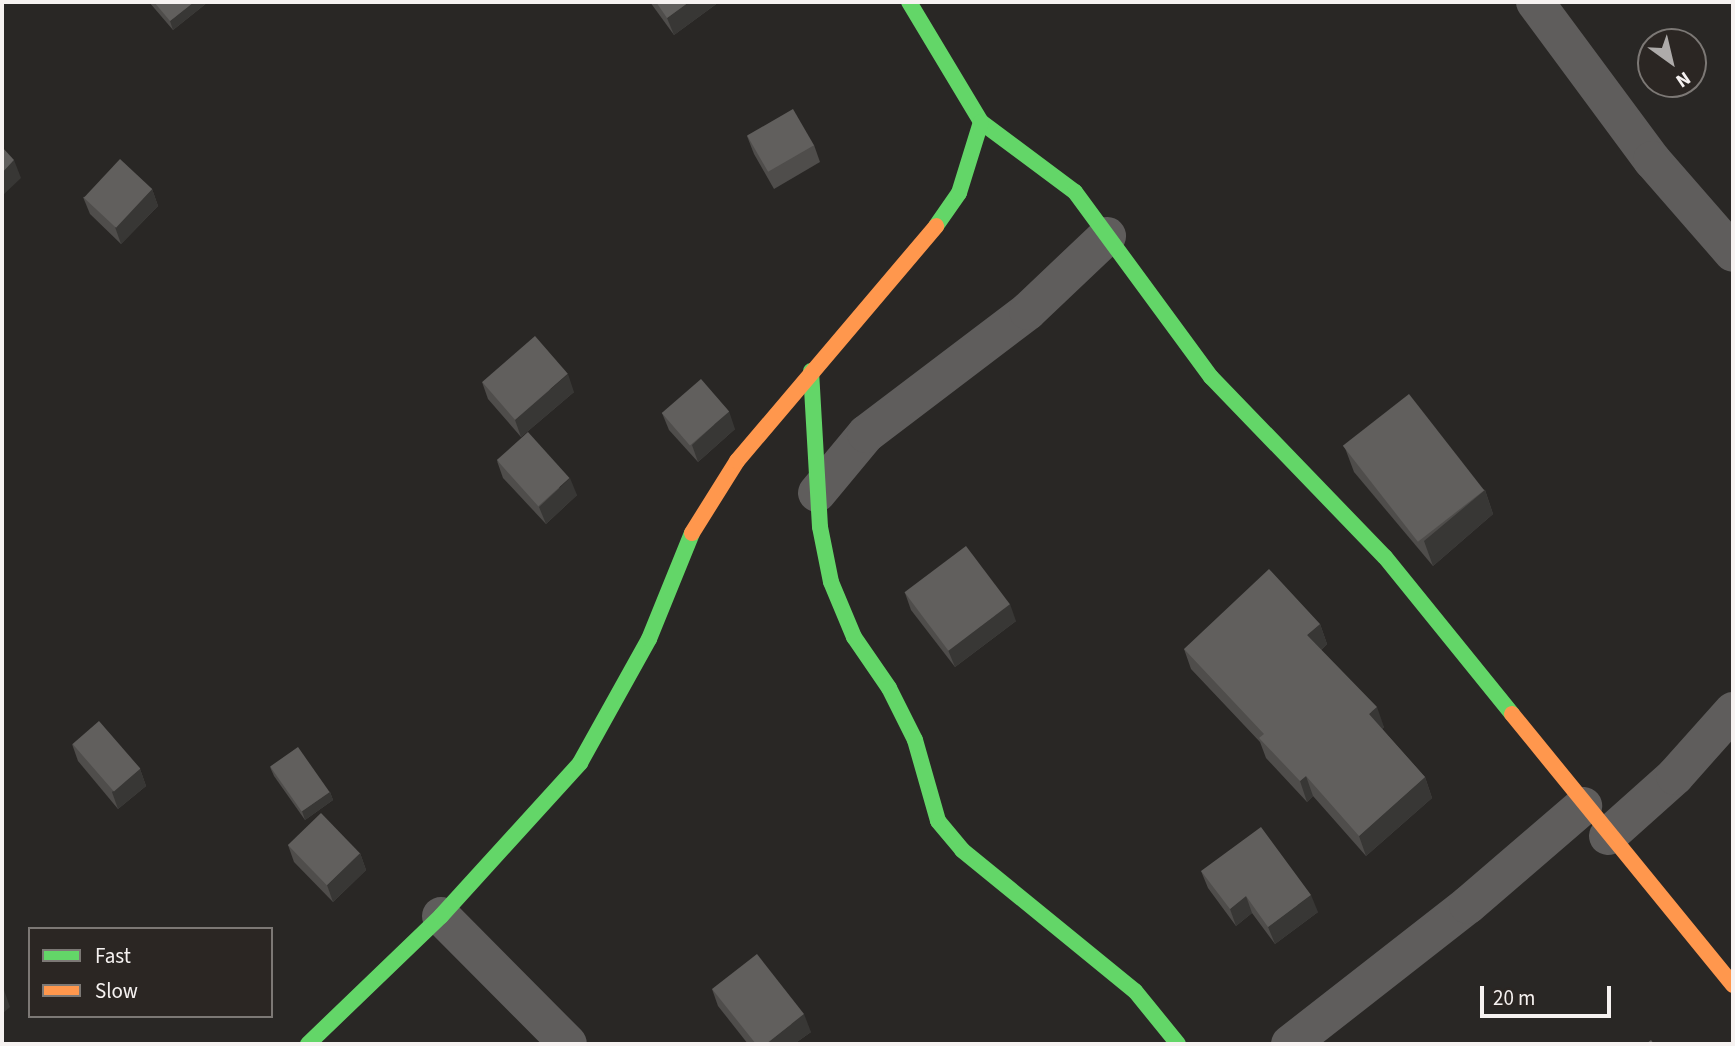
<!DOCTYPE html>
<html>
<head>
<meta charset="utf-8">
<style>
  body { margin:0 }
  #map { position:relative; width:1735px; height:1046px; overflow:hidden; background:#292725; font-family:"Source Sans 3",sans-serif }
  div>[style] { position:absolute }
  .street>* { height:38px; margin:-19px; padding:0 19px; transform-origin:19px; border-radius:19px; background:#5f5d5c }
  .fast>* { height:16px; margin:-8px; padding:0 8px; transform-origin:8px; border-radius:8px; background:#63d668 }
  .slow>* { height:16px; margin:-8px; padding:0 8px; transform-origin:8px; border-radius:8px; background:#ff974d }
  .wall>* { inset:0; background:#4f4d4b }
  .shaded-wall>* { inset:0; background:#383735 }
  .building>* { inset:0; background:#615f5d; transform-origin:0 0 }
  span { translate:-50% -50%; white-space:nowrap; text-align:center; line-height:1.15; -webkit-text-stroke:6px #2b2623; paint-order:stroke }
  .frame { position:absolute; inset:0; border:4px solid #f6f2f1; pointer-events:none }
  .legend { position:absolute; left:28px; top:927px; width:245px; height:91px; box-sizing:border-box; background:#2b2623; border:2px solid #7c7875; margin:0; padding:9px 12px; list-style:none; font-size:21px; color:#f6f2f1 }
  .legend li { display:flex; align-items:center; gap:14px; height:35px }
  .legend b { width:35px; border:2px solid #7c7875 }
  .north { position:absolute; left:1637px; top:28px; width:70px; height:70px; box-sizing:border-box; background:#2b2623; border:2px solid #7c7875; border-radius:50%; rotate:146deg; font-size:19px; font-weight:700; line-height:28px; text-align:center; color:#f6f2f1 }
  .north::after { content:''; display:block; margin:auto; width:24px; height:32px; background:#aeabaa; clip-path:polygon(50% 0,100% 100%,50% 72%,0 100%) }
  .scale { position:absolute; left:1480px; top:986px; width:131px; height:32px; box-sizing:border-box; border:4px solid #f6f2f1; border-top:0; padding-left:9px; font-size:21px; line-height:24px; white-space:nowrap; color:#f6f2f1; -webkit-text-stroke:5px #2b2623; paint-order:stroke }
</style>
</head>
<body>
<div id="map">
  <div class="street">
    <i style="left:1535px;top:2px;width:197px;rotate:53.5deg"></i>
    <i style="left:1652px;top:160px;width:123px;rotate:48.9deg"></i>
    <i style="left:817px;top:493px;width:77px;rotate:-50.3deg"></i>
    <i style="left:866px;top:434px;width:203px;rotate:-37.2deg"></i>
    <i style="left:1028px;top:311px;width:109px;rotate:-43.5deg"></i>
    <i style="left:1608px;top:836px;width:90px;rotate:-41.8deg"></i>
    <i style="left:1675px;top:776px;width:87px;rotate:-48.3deg"></i>
    <i style="left:441px;top:916px;width:180px;rotate:45.2deg"></i>
    <i style="left:1290px;top:1044px;width:226px;rotate:-38deg"></i>
    <i style="left:1468px;top:905px;width:152px;rotate:-40.7deg"></i>
  </div>
  <div class="fast">
    <i style="left:909px;top:2px;width:140px;rotate:59deg"></i>
    <i style="left:981px;top:122px;width:117px;rotate:36.7deg"></i>
    <i style="left:1075px;top:192px;width:230px;rotate:53.7deg"></i>
    <i style="left:1211px;top:377px;width:250px;rotate:46deg"></i>
    <i style="left:1385px;top:557px;width:202px;rotate:51deg"></i>
    <i style="left:936px;top:226px;width:40px;rotate:-55.1deg"></i>
    <i style="left:959px;top:193px;width:74px;rotate:-72.8deg"></i>
    <i style="left:811px;top:371px;width:156px;rotate:86.7deg"></i>
    <i style="left:820px;top:527px;width:56px;rotate:78.7deg"></i>
    <i style="left:831px;top:582px;width:60px;rotate:67.3deg"></i>
    <i style="left:854px;top:637px;width:62px;rotate:55.5deg"></i>
    <i style="left:889px;top:688px;width:58px;rotate:63.4deg"></i>
    <i style="left:915px;top:740px;width:84px;rotate:74.1deg"></i>
    <i style="left:938px;top:821px;width:38px;rotate:50deg"></i>
    <i style="left:962px;top:850px;width:223px;rotate:39.2deg"></i>
    <i style="left:1135px;top:991px;width:68px;rotate:50.9deg"></i>
    <i style="left:308px;top:1044px;width:185px;rotate:-43.9deg"></i>
    <i style="left:441px;top:916px;width:207px;rotate:-47.7deg"></i>
    <i style="left:580px;top:763px;width:142px;rotate:-60.9deg"></i>
    <i style="left:649px;top:639px;width:114px;rotate:-67.9deg"></i>
  </div>
  <div class="slow">
    <i style="left:692px;top:533px;width:85px;rotate:-58deg"></i>
    <i style="left:737px;top:461px;width:308px;rotate:-49.7deg"></i>
    <i style="left:1512px;top:714px;width:350px;rotate:50.8deg"></i>
  </div>
  <div class="wall">
    <i style="clip-path:polygon(149px 2px,208px 2px,173px 30px)"></i>
    <i style="clip-path:polygon(650px 2px,719px 2px,674px 35px)"></i>
    <i style="clip-path:polygon(747px 136px,814px 145px,820px 162px,774px 189px,754px 154px)"></i>
    <i style="clip-path:polygon(152px 189px,158px 206px,121px 244px,90px 214px,83px 197px)"></i>
    <i style="clip-path:polygon(482px 382px,574px 392px,521px 437px,488px 399px)"></i>
    <i style="clip-path:polygon(662px 413px,735px 429px,698px 462px,669px 430px)"></i>
    <i style="clip-path:polygon(1345px 448px,1485px 490px,1493px 514px,1433px 566px,1354px 472px)"></i>
    <i style="clip-path:polygon(497px 461px,577px 495px,546px 524px,503px 478px)"></i>
    <i style="clip-path:polygon(905px 593px,1016px 621px,955px 667px,911px 610px)"></i>
    <i style="clip-path:polygon(1320px 624px,1327px 644px,1321px 650px,1384px 727px,1382px 729px,1425px 777px,1432px 798px,1366px 856px,1313px 796px,1307px 802px,1266px 758px,1260px 742px,1191px 669px,1184px 649px)"></i>
    <i style="clip-path:polygon(72px 744px,140px 769px,146px 786px,118px 809px,78px 761px)"></i>
    <i style="clip-path:polygon(270px 767px,330px 792px,333px 800px,305px 820px,274px 776px)"></i>
    <i style="clip-path:polygon(288px 845px,360px 853px,366px 870px,333px 902px,294px 862px)"></i>
    <i style="clip-path:polygon(1201px 871px,1318px 912px,1275px 944px,1252px 913px,1236px 926px,1208px 888px)"></i>
    <i style="clip-path:polygon(712px 989px,811px 1032px,794px 1044px,748px 1044px,718px 1006px)"></i>
  </div>
  <div class="shaded-wall">
    <i style="clip-path:polygon(194px 2px,208px 2px,173px 30px,170px 21px)"></i>
    <i style="clip-path:polygon(689px 2px,719px 2px,674px 35px,667px 18px)"></i>
    <i style="clip-path:polygon(14px 160px,21px 178px,2px 196px,2px 173px)"></i>
    <i style="clip-path:polygon(152px 189px,158px 206px,121px 244px,115px 227px)"></i>
    <i style="clip-path:polygon(568px 374px,574px 392px,521px 437px,515px 420px)"></i>
    <i style="clip-path:polygon(729px 411px,735px 429px,698px 462px,692px 445px)"></i>
    <i style="clip-path:polygon(570px 478px,577px 495px,546px 524px,539px 507px)"></i>
    <i style="clip-path:polygon(1485px 490px,1493px 514px,1433px 566px,1424px 541px)"></i>
    <i style="clip-path:polygon(1010px 604px,1016px 621px,955px 667px,948px 650px)"></i>
    <i style="clip-path:polygon(1320px 624px,1327px 644px,1315px 655px,1307px 635px)"></i>
    <i style="clip-path:polygon(1377px 707px,1384px 727px,1376px 735px,1369px 714px)"></i>
    <i style="clip-path:polygon(140px 769px,146px 786px,118px 809px,112px 792px)"></i>
    <i style="clip-path:polygon(1306px 776px,1313px 796px,1307px 802px,1300px 781px)"></i>
    <i style="clip-path:polygon(1425px 777px,1432px 798px,1366px 856px,1359px 836px)"></i>
    <i style="clip-path:polygon(330px 792px,333px 800px,305px 820px,302px 811px)"></i>
    <i style="clip-path:polygon(360px 853px,366px 870px,333px 902px,327px 885px)"></i>
    <i style="clip-path:polygon(1311px 895px,1318px 912px,1275px 944px,1268px 927px)"></i>
    <i style="clip-path:polygon(1246px 896px,1252px 913px,1236px 926px,1230px 909px)"></i>
    <i style="clip-path:polygon(4px 990px,10px 1007px,2px 1014px,2px 992px)"></i>
    <i style="clip-path:polygon(804px 1014px,811px 1032px,794px 1044px,766px 1044px)"></i>
  </div>
  <div class="building">
    <i style="clip-path:polygon(154px 2px,194px 2px,170px 21px)"></i>
    <i style="clip-path:polygon(656px 2px,689px 2px,667px 18px)"></i>
    <i style="left:793px;top:109px;width:42px;height:53px;rotate:60deg"></i>
    <i style="clip-path:polygon(2px 147px,14px 160px,2px 173px)"></i>
    <i style="left:120px;top:159px;width:44px;height:53px;rotate:43deg"></i>
    <i style="left:535px;top:336px;width:50px;height:70px;rotate:49deg"></i>
    <i style="left:701px;top:379px;width:43px;height:52px;rotate:49deg"></i>
    <i style="left:1409px;top:394px;width:122px;height:84px;rotate:52deg"></i>
    <i style="left:528px;top:432px;width:62px;height:42px;rotate:48deg"></i>
    <i style="left:966px;top:546px;width:73px;height:77px;rotate:53deg"></i>
    <i style="clip-path:polygon(1269px 569px,1320px 624px,1307px 635px,1377px 707px,1369px 714px,1425px 777px,1359px 836px,1306px 776px,1300px 781px,1259px 738px,1264px 734px,1184px 649px)"></i>
    <i style="left:99px;top:721px;width:63px;height:35px;rotate:49deg"></i>
    <i style="left:298px;top:747px;width:55px;height:34px;rotate:55deg"></i>
    <i style="left:321px;top:813px;width:56px;height:46px;rotate:46deg"></i>
    <i style="clip-path:polygon(1261px 827px,1311px 895px,1268px 927px,1246px 896px,1230px 909px,1201px 871px)"></i>
    <i style="clip-path:polygon(757px 954px,804px 1014px,766px 1044px,756px 1044px,712px 989px)"></i>
    <i style="clip-path:polygon(1651px 1040px,1654px 1044px,1646px 1044px)"></i>
  </div>
  <div class="frame"></div>
  <ul class="legend">
  <li><b style="height:9px;background:#63d668"></b>Fast</li>
  <li><b style="height:9px;background:#ff974d"></b>Slow</li>
  </ul>
  <div class="north">N</div>
  <div class="scale">20 m</div>
</div>
</body>
</html>
